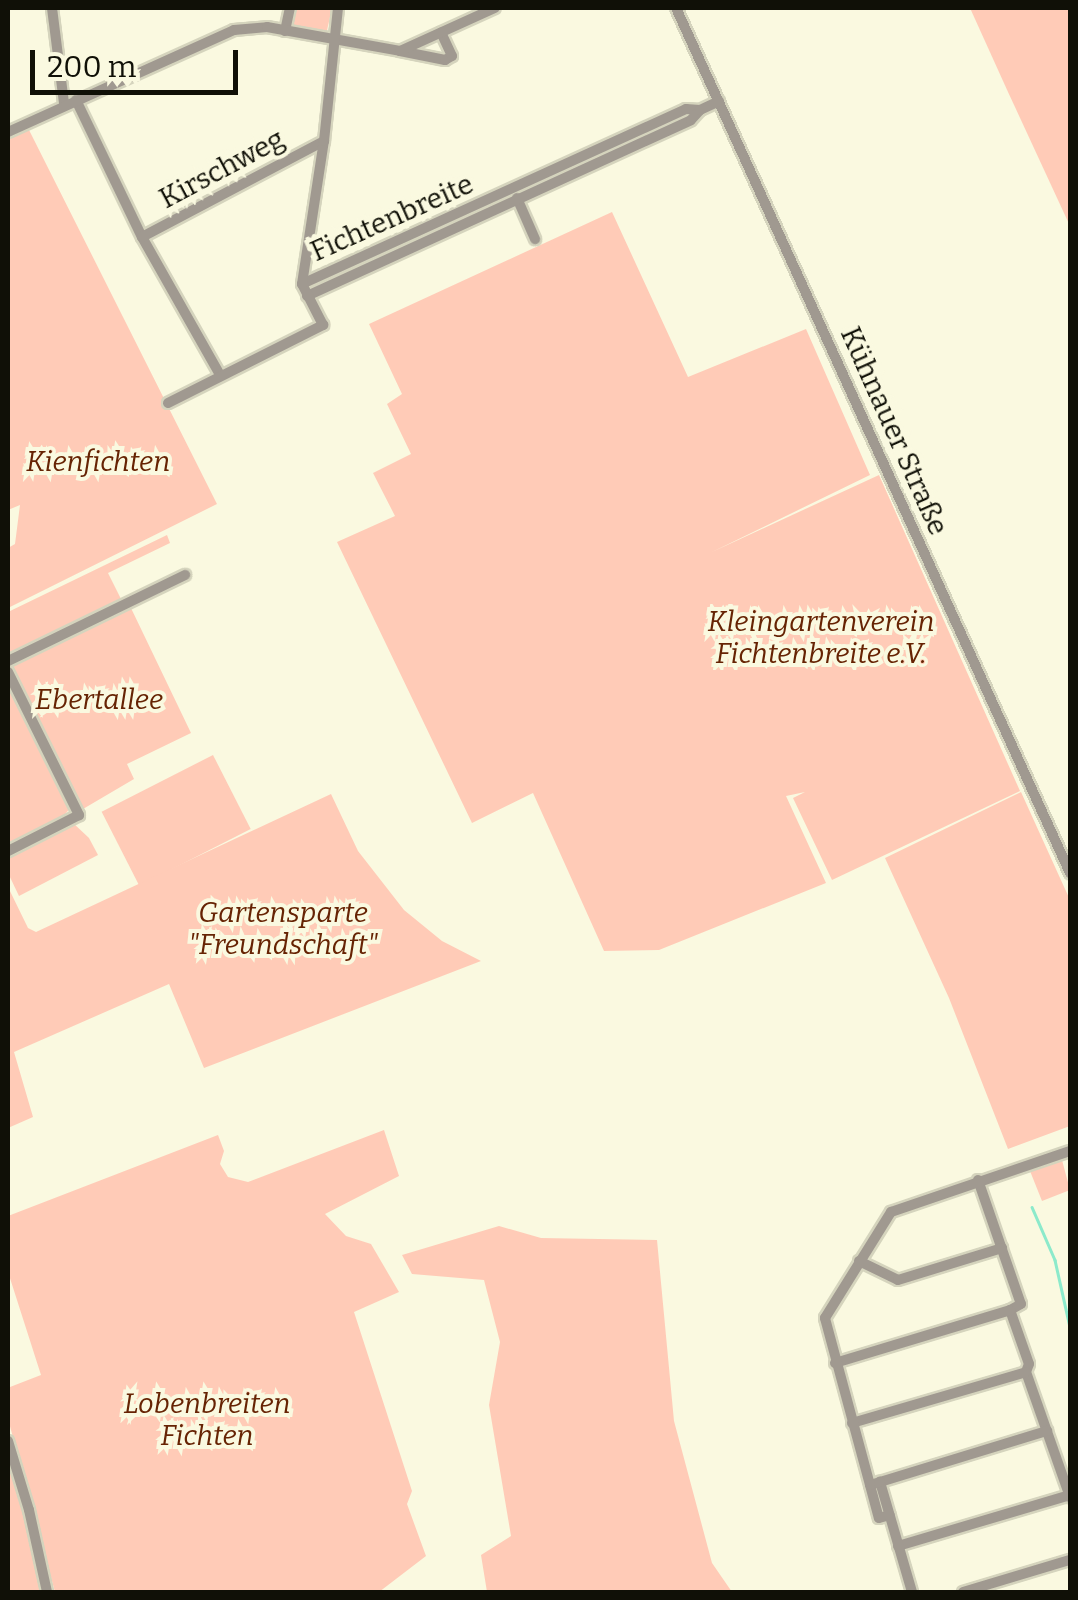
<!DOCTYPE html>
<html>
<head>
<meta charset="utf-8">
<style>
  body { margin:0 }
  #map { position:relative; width:1078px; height:1600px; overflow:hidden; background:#faf9e0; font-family:Bitter,serif }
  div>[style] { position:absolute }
  .green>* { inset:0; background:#ffcbb7; transform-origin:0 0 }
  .stream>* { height:2.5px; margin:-1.25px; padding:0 1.25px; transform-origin:1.25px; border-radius:1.25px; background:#8ceacb }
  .roads { filter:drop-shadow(2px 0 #d5d4bd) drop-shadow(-2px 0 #d5d4bd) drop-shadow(0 2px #d5d4bd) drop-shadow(0 -2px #d5d4bd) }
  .minor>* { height:10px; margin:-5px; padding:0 5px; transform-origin:5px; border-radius:5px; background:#a09990 }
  span { translate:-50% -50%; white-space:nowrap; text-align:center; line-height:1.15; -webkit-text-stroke:8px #faf9e0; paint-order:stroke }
  .street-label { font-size:28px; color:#101007 }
  .park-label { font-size:28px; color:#662303; font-style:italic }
  .frame { position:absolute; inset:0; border:10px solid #101007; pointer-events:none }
  .scale { position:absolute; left:30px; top:50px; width:208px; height:45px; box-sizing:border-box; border:5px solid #101007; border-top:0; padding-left:12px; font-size:30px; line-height:35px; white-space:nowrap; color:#101007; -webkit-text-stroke:8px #faf9e0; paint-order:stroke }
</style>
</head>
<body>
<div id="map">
  <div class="green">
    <i style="clip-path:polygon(292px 8px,332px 8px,326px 35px,288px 27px)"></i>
    <i style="clip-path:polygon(970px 8px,1070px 8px,1070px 226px,1008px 92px)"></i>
    <i style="clip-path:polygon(28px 128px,217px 504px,8px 608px,8px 548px,15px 544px,20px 505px,8px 510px,8px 138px)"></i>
    <i style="clip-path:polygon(612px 212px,688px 377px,806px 329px,870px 475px,712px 552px,879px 475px,1020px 791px,832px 880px,793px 798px,805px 792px,786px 796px,826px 883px,659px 950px,604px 951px,533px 793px,472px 823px,337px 542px,395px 516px,373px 473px,411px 454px,387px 404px,402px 394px,369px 324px)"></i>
    <i style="clip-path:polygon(167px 535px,170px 543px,108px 573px,122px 601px,8px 657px,8px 612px)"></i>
    <i style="clip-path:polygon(130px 606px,191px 733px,127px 764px,134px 779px,83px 809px,77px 805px,11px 666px)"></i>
    <i style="clip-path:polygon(8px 678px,71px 807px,62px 818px,8px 845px)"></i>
    <i style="left:213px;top:755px;width:83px;height:125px;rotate:63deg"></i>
    <i style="clip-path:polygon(1021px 792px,1070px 900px,1070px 1126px,1008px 1149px,949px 998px,885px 858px)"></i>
    <i style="clip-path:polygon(331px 794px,358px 851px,404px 910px,442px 941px,481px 961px,204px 1068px,169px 984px,14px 1052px,33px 1117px,8px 1128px,8px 887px,28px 928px,36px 932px)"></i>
    <i style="clip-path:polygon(72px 822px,89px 838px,98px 855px,19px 896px,8px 873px,8px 854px)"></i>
    <i style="clip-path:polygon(384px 1130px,399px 1176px,325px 1214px,346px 1236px,371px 1244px,399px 1292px,354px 1312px,412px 1491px,407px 1504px,426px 1556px,379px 1592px,55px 1592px,8px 1419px,8px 1382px,10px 1387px,41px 1375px,8px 1272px,8px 1216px,218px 1135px,224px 1151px,220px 1164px,228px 1177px,248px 1182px)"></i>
    <i style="clip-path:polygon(1062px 1160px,1070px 1190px,1042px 1201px,1030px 1171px)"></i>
    <i style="clip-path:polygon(499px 1226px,541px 1238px,657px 1240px,674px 1421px,712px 1563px,732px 1592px,487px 1592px,481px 1555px,511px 1536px,489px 1405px,500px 1342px,484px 1280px,412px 1274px,402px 1255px)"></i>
    <i style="clip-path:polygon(8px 1462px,22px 1505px,41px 1592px,8px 1592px)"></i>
  </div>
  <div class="stream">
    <i style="left:1032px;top:1207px;width:58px;rotate:66.5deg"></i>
    <i style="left:1055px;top:1260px;width:69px;rotate:77.4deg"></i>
  </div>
  <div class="roads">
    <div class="minor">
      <i style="left:52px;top:8px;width:96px;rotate:82.8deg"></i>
      <i style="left:676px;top:8px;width:951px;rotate:65.51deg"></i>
      <i style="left:285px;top:31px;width:24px;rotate:-78deg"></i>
      <i style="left:400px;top:51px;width:46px;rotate:11.3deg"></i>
      <i style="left:445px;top:60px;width:8px;rotate:-30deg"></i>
      <i style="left:452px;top:56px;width:26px;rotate:-115deg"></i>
      <i style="left:76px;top:100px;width:152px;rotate:64.3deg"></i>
      <i style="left:142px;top:237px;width:159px;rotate:60.5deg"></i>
      <i style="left:8px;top:132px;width:248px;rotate:-24.3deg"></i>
      <i style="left:234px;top:30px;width:33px;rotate:-5deg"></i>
      <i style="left:267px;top:27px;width:135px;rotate:10.2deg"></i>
      <i style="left:400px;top:51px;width:104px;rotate:-24.4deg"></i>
      <i style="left:517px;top:198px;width:45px;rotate:66.3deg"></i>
      <i style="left:142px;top:237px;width:206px;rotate:-27.8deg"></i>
      <i style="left:302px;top:284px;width:422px;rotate:-24.5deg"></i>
      <i style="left:686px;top:109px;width:14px;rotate:4deg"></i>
      <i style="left:307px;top:296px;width:422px;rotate:-24.6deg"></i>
      <i style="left:691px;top:120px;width:13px;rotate:-48deg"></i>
      <i style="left:700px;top:110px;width:21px;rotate:-25deg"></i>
      <i style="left:168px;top:403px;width:174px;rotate:-26.7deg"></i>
      <i style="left:323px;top:325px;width:46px;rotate:-117.1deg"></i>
      <i style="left:302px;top:284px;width:145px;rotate:-81.3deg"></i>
      <i style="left:324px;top:141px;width:134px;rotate:-84deg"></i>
      <i style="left:8px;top:661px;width:197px;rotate:-25.9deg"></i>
      <i style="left:8px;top:672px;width:160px;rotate:63.6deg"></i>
      <i style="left:79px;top:815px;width:80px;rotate:153.1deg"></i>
      <i style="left:978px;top:1180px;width:131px;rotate:70.9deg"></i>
      <i style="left:1021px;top:1304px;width:13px;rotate:151deg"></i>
      <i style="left:1010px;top:1310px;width:57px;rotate:70.6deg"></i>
      <i style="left:1029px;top:1364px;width:9px;rotate:111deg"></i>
      <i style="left:1026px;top:1372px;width:133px;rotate:70.6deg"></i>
      <i style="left:859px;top:1261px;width:43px;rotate:26deg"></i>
      <i style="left:898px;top:1280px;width:109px;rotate:-17.1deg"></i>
      <i style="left:835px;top:1363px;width:183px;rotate:-16.8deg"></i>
      <i style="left:852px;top:1423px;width:181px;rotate:-16.3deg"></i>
      <i style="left:8px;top:1441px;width:72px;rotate:73.1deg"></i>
      <i style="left:29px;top:1510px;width:84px;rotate:77.6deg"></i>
      <i style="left:880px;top:1482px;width:175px;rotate:-17deg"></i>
      <i style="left:870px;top:1485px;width:34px;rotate:75deg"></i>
      <i style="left:879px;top:1518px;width:11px;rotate:-15deg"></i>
      <i style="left:898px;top:1546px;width:179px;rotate:-16.5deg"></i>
      <i style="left:912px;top:1592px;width:115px;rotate:-106.2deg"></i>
      <i style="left:880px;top:1482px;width:10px;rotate:163deg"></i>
      <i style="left:870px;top:1485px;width:173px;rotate:-105.1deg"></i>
      <i style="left:825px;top:1318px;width:125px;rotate:-58.1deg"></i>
      <i style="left:891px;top:1212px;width:189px;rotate:-18.8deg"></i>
      <i style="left:963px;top:1592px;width:112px;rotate:-16.7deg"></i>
    </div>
  </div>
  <div class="street-label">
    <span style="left:222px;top:169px;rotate:-28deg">Kirschweg</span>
    <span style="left:392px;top:218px;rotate:-24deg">Fichtenbreite</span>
    <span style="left:894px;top:431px;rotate:66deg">Kühnauer Straße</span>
  </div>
  <div class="park-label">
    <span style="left:98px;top:462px">Kienfichten</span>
    <span style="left:821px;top:638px">Kleingartenverein<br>Fichtenbreite e.V.</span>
    <span style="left:99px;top:700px">Ebertallee</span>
    <span style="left:283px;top:929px">Gartensparte<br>"Freundschaft"</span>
    <span style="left:207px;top:1420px">Lobenbreiten<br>Fichten</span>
  </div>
  <div class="frame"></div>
  <div class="scale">200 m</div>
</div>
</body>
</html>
